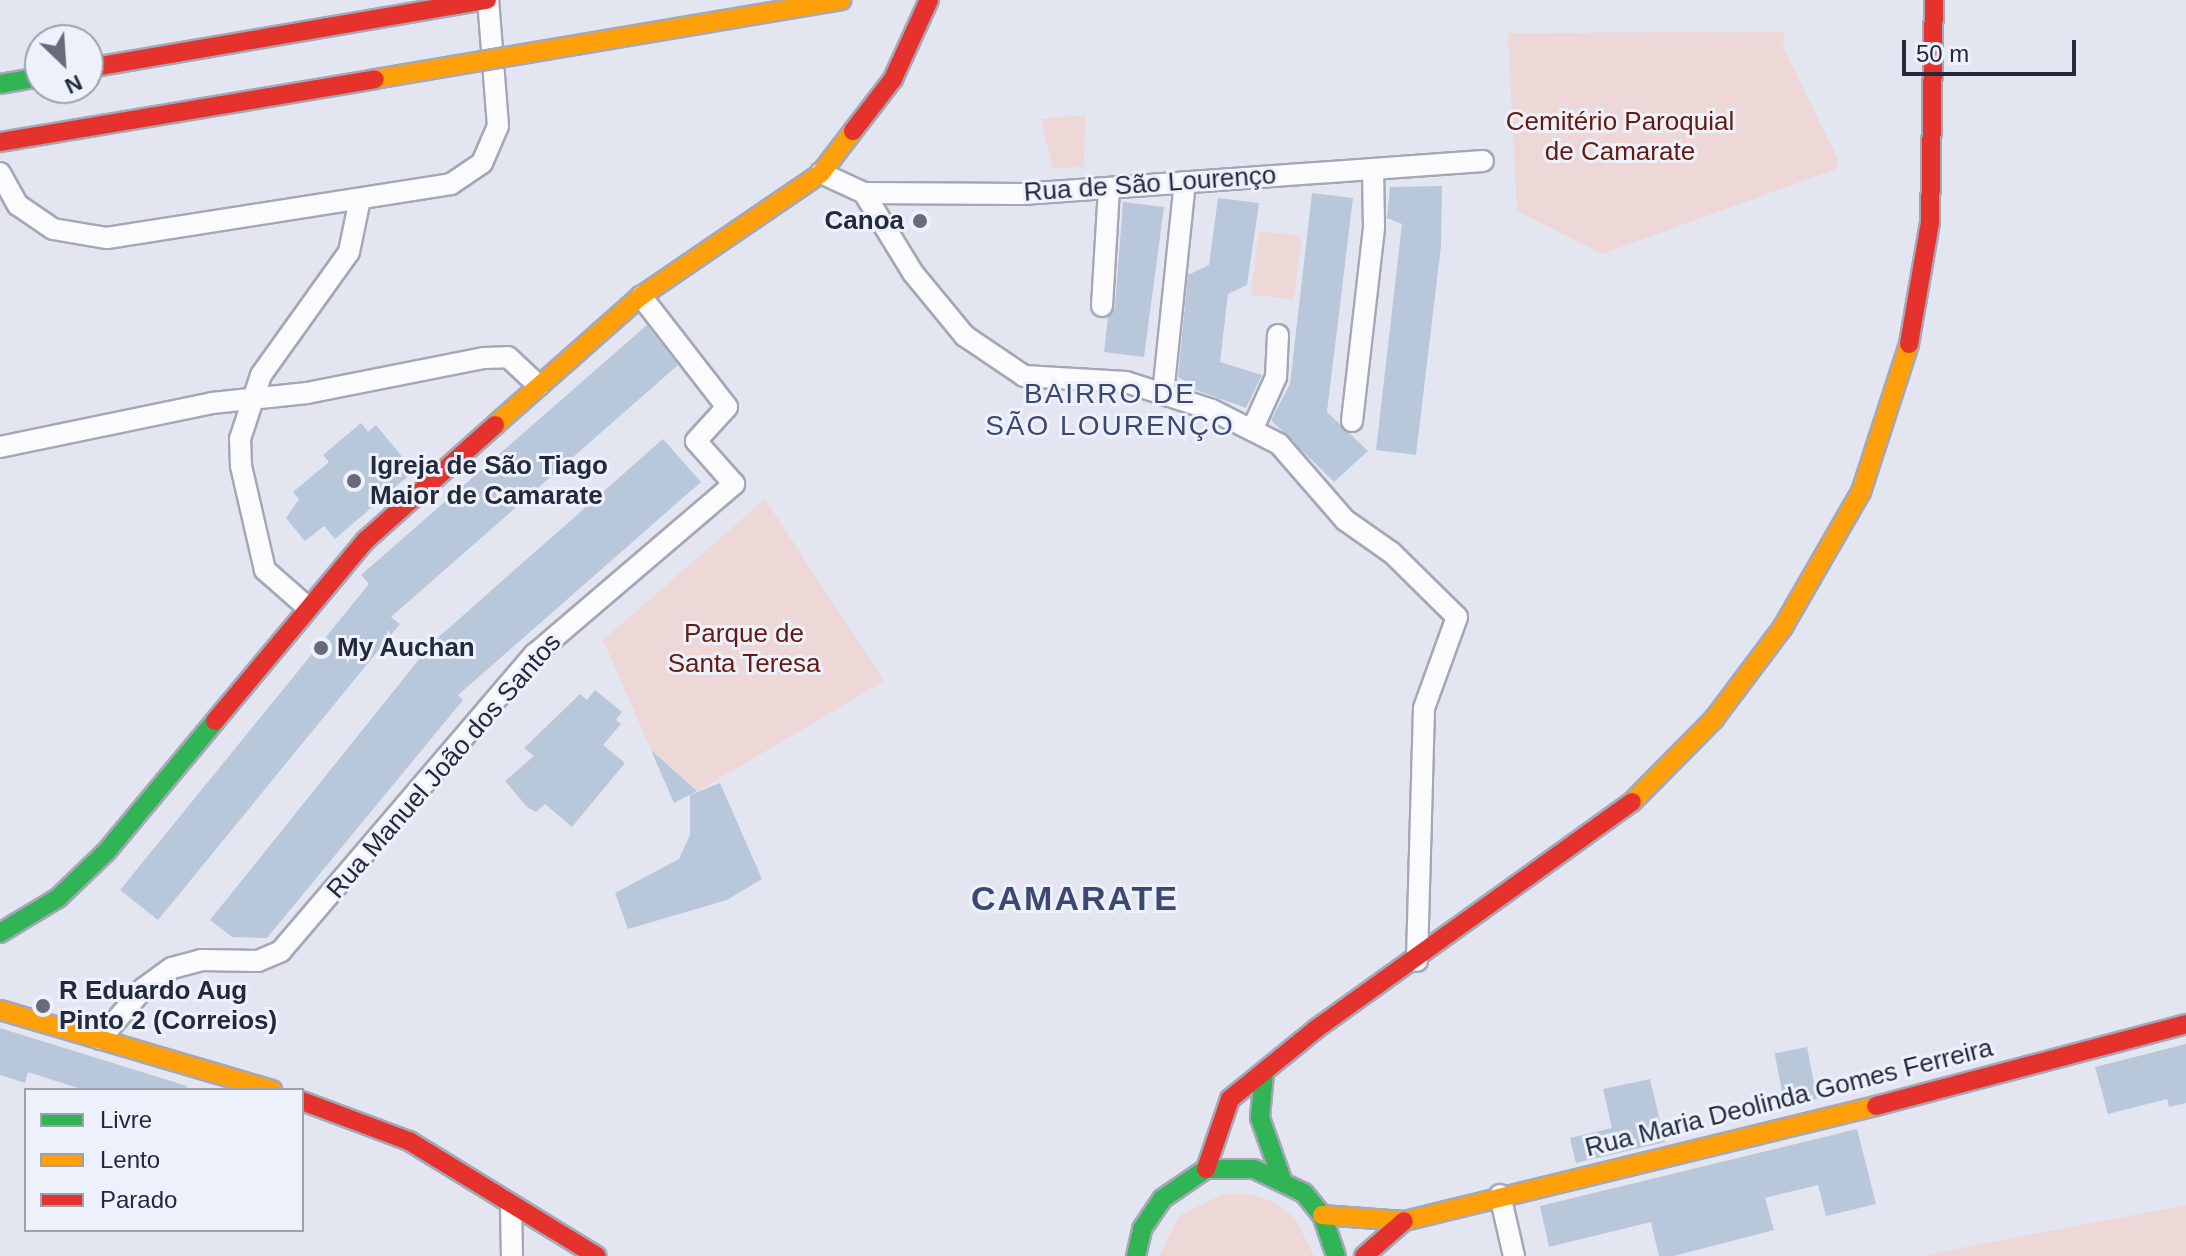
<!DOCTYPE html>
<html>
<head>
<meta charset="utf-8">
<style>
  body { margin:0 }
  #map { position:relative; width:2186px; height:1256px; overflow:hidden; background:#e3e6f1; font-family:Helvetica,sans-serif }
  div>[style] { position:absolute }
  .green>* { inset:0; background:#edd7d7; transform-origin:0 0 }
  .building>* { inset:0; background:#b9c7da; transform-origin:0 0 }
  .roads { filter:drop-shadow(2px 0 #a4a8b6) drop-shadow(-2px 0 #a4a8b6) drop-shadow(0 2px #a4a8b6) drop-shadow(0 -2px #a4a8b6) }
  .street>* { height:20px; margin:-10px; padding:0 10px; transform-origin:10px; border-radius:10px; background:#fbfbfd }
  .fast>* { height:18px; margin:-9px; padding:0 9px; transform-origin:9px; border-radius:9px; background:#30b455 }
  .slow>* { height:18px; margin:-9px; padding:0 9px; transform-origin:9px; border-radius:9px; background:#ff9f0a }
  .jam>* { height:18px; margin:-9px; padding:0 9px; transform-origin:9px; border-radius:9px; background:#e5322d }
  .bridges { filter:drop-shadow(2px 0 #a4a8b6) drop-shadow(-2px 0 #a4a8b6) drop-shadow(0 2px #a4a8b6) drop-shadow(0 -2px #a4a8b6) }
  .slow-bridge>* { height:18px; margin:-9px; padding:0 9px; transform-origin:9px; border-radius:9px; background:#ff9f0a }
  .jam-bridge>* { height:18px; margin:-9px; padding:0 9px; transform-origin:9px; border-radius:9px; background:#e5322d }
  .dots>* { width:22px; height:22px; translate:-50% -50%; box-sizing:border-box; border:4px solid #edf1fb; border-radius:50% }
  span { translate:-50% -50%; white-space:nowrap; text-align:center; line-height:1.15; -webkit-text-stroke:6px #edf1fb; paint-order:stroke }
  .park-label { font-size:26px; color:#671a10 }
  .street-label { font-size:26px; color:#24293b }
  .poi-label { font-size:26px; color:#24293b; font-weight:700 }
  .right { translate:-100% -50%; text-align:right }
  .left { translate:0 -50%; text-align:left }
  .neighbourhood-label { font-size:28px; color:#3c4870; letter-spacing:2px }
  .district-label { font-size:34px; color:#3c4870; font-weight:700; letter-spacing:2px }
  .legend { position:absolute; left:24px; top:1088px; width:280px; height:144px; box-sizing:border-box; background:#edf1fb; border:2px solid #9da1ae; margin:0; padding:10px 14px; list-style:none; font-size:24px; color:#24293b }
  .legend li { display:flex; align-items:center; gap:16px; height:40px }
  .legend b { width:40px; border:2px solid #9da1ae }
  .north { position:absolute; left:24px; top:24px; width:80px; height:80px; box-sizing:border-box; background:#edf1fb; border:2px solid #9da1ae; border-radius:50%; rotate:155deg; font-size:22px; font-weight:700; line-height:32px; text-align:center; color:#24293b }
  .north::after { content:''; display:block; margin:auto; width:28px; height:36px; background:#676b7b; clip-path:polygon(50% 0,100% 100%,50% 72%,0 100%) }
  .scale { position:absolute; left:1902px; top:40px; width:174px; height:36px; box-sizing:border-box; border:4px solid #24293b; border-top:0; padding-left:10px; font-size:24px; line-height:28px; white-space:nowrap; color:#24293b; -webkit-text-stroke:6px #edf1fb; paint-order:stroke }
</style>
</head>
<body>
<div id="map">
  <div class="green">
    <i style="clip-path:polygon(1785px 32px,1783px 47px,1838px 159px,1836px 169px,1602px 254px,1517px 211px,1508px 33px)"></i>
    <i style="clip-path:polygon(1085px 115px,1084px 167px,1053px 168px,1041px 119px)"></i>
    <i style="left:1259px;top:231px;width:43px;height:64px;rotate:7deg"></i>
    <i style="clip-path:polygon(765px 499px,884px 681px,698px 791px,651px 750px,603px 640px)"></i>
    <i style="clip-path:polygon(1224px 1194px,1250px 1194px,1274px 1202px,1295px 1218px,1314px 1256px,1159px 1256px,1179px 1216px)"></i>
    <i style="clip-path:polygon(2186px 1205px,2186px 1256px,1924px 1256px,1940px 1252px)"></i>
  </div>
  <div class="building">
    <i style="clip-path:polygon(1442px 186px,1441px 246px,1416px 455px,1376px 450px,1402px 224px,1387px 218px,1390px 187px)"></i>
    <i style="clip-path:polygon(1312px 193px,1353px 198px,1327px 412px,1368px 451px,1334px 482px,1271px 420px,1290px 384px)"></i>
    <i style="clip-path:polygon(1218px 198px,1259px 203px,1247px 285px,1228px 294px,1220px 362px,1262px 375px,1246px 408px,1190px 388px,1191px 384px,1178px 377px,1188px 275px,1209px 265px)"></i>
    <i style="clip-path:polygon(1123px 202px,1164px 207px,1144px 357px,1104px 352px,1108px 317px,1115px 307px)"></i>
    <i style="clip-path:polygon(647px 325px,678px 365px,391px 617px,400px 624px,158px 920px,120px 890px,369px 584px,361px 575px)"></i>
    <i style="clip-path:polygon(361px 423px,368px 432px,376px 425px,414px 471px,335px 539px,324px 526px,305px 541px,286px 518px,299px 499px,293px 492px,329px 462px,323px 455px)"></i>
    <i style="clip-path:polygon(663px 439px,701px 482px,458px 695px,463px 700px,267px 938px,232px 937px,210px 920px,433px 642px)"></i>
    <i style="clip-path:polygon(595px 690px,622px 712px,616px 720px,621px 724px,603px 745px,625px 763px,572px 827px,545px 804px,536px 812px,528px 808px,505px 781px,534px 756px,524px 748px,580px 694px,587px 700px)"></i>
    <i style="clip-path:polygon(651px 750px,697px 791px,674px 803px)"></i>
    <i style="clip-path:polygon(720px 783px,762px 879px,727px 900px,628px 929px,615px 893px,679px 859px,690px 835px,690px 795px)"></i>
    <i style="clip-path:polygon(0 1028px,187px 1086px,186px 1090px,84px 1090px,28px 1072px,25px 1083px,0 1075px)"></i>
    <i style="clip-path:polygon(2186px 1044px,2186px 1103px,2169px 1107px,2167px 1099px,2108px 1114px,2095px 1067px)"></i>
    <i style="left:1807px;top:1047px;width:53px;height:33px;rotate:79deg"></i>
    <i style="clip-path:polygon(1650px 1079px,1665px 1142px,1576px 1163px,1570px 1138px,1612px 1128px,1603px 1089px)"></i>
    <i style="clip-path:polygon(1857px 1129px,1876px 1204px,1826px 1216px,1818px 1185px,1765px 1198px,1774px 1230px,1674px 1256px,1659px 1256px,1651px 1222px,1549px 1247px,1540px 1206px)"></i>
  </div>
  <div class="roads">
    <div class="street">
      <i style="left:0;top:173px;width:37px;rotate:61deg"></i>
      <i style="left:18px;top:205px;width:42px;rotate:34.4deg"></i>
      <i style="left:53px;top:229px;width:55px;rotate:9.5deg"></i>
      <i style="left:107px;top:238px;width:348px;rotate:-8.9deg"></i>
      <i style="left:451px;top:184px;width:37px;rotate:-34deg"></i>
      <i style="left:482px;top:163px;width:40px;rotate:-66.6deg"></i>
      <i style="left:498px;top:126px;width:126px;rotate:-94.5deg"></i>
      <i style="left:821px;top:173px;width:47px;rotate:24.9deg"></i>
      <i style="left:864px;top:193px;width:159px;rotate:0.4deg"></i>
      <i style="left:1023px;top:194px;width:461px;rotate:-4.1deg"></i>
      <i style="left:864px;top:193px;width:94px;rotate:58.5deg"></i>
      <i style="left:913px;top:273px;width:82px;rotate:50.5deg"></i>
      <i style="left:965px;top:336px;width:71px;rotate:34.1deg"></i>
      <i style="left:1024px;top:376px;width:102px;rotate:3.4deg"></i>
      <i style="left:1126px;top:382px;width:90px;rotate:18deg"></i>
      <i style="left:1212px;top:410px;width:75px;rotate:26.9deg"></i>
      <i style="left:1279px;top:444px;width:101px;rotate:49deg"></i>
      <i style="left:1345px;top:520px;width:57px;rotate:35.1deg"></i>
      <i style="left:1392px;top:553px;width:91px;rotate:44.6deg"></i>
      <i style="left:1457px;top:617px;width:97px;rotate:109.9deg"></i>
      <i style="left:1424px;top:708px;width:253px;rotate:91.6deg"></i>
      <i style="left:1102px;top:306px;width:118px;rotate:-86.6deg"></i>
      <i style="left:1163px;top:394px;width:213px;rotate:-84.1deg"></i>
      <i style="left:1352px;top:421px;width:195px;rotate:-83.5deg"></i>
      <i style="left:1374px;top:227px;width:58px;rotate:-91deg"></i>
      <i style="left:1252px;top:430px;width:58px;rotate:-65.6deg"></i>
      <i style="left:1276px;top:377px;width:42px;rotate:-87.3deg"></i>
      <i style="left:0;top:447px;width:217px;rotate:-11.7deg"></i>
      <i style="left:212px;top:403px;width:96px;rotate:-6deg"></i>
      <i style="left:307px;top:393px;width:180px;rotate:-11.2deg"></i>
      <i style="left:484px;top:358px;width:24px;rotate:-2deg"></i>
      <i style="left:508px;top:357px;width:42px;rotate:43.1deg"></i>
      <i style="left:306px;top:606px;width:55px;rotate:-138.7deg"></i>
      <i style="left:265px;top:570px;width:107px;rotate:-103deg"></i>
      <i style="left:241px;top:466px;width:27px;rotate:-92deg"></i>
      <i style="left:240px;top:439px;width:67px;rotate:-71.8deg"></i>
      <i style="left:261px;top:375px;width:151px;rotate:-54.4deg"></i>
      <i style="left:349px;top:252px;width:54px;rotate:-78.3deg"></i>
      <i style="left:100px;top:1039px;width:67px;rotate:-49.2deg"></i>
      <i style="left:144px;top:988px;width:34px;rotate:-36deg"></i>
      <i style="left:172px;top:968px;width:30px;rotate:-15deg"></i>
      <i style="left:201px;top:960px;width:57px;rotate:1deg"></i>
      <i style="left:258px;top:961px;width:25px;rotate:-23deg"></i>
      <i style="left:281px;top:951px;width:391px;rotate:-49.5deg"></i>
      <i style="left:535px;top:654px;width:262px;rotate:-40.5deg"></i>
      <i style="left:734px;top:484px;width:57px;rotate:-131.5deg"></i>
      <i style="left:696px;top:441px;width:46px;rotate:-47.6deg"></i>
      <i style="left:727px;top:407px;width:140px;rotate:-127.8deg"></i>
      <i style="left:1500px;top:1195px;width:63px;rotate:77.1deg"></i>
      <i style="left:511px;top:1206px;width:50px;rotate:88.9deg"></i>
    </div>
    <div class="fast">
      <i style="left:0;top:84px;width:41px;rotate:-9.9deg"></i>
      <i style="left:0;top:933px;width:68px;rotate:-31.1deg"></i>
      <i style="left:58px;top:898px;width:66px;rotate:-43.8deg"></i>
      <i style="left:106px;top:852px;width:170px;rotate:-50.2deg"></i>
      <i style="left:1264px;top:1073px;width:45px;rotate:95.1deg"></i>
      <i style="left:1260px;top:1118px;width:63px;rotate:70.4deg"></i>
      <i style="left:1136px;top:1256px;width:28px;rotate:-77deg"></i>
      <i style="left:1142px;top:1229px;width:36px;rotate:-56deg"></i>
      <i style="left:1162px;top:1199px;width:53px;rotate:-34.3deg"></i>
      <i style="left:1206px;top:1169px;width:48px"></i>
      <i style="left:1254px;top:1169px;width:55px;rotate:25.6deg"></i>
      <i style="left:1304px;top:1193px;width:28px;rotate:51deg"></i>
      <i style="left:1322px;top:1215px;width:43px;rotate:71.1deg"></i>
    </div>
    <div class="slow">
      <i style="left:495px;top:425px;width:195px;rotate:-41.5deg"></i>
      <i style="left:641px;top:296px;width:218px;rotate:-34.3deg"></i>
      <i style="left:821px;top:173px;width:53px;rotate:-52.7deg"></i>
      <i style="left:1632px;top:802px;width:117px;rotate:-45.3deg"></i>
      <i style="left:1714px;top:719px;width:115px;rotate:-53.1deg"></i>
      <i style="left:1783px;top:627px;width:156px;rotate:-60deg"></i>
      <i style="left:1861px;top:492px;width:156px;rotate:-72deg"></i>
      <i style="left:0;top:1010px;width:284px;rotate:16.4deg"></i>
      <i style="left:1322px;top:1215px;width:82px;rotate:4.2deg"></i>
      <i style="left:1404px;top:1221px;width:486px;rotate:-13.7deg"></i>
    </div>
    <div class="jam">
      <i style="left:88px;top:68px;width:405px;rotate:-9.7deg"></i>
      <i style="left:853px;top:131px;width:66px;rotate:-52.4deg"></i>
      <i style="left:893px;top:79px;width:87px;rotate:-65.5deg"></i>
      <i style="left:1909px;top:344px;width:123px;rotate:-80.2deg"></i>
      <i style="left:1930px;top:223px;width:223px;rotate:-89deg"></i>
      <i style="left:215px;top:721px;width:236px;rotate:-50.2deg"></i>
      <i style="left:366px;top:540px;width:173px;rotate:-41.7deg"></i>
      <i style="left:302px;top:1101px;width:114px;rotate:20.5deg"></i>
      <i style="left:409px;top:1141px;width:220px;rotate:31.5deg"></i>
      <i style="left:1876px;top:1106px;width:321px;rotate:-14.8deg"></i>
      <i style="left:1206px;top:1169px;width:74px;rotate:-71.1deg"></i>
      <i style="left:1230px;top:1099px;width:111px;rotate:-39.1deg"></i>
      <i style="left:1316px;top:1029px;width:389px;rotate:-35.7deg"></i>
      <i style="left:1364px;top:1256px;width:53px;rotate:-41.2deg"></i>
    </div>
  </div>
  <div class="bridges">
    <div class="slow-bridge">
      <i style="left:375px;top:79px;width:473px;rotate:-9.6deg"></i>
    </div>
    <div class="jam-bridge">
      <i style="left:0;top:142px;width:380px;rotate:-9.5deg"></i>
    </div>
  </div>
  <div class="dots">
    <i style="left:920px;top:221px;background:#676b7b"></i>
    <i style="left:354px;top:481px;background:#676b7b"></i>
    <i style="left:321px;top:648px;background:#676b7b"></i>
    <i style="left:43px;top:1006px;background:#676b7b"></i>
  </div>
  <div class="park-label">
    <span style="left:1620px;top:137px">Cemitério Paroquial<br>de Camarate</span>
    <span style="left:744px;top:649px">Parque de<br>Santa Teresa</span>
  </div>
  <div class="street-label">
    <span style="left:1150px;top:184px;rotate:-4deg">Rua de São Lourenço</span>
    <span style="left:444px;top:766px;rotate:-49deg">Rua Manuel João dos Santos</span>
    <span style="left:1789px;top:1098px;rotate:-14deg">Rua Maria Deolinda Gomes Ferreira</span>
  </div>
  <div class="poi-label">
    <span class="right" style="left:904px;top:221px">Canoa</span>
    <span class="left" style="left:370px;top:481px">Igreja de São Tiago<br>Maior de Camarate</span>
    <span class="left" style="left:337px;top:648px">My Auchan</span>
    <span class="left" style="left:59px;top:1006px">R Eduardo Aug<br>Pinto 2 (Correios)</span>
  </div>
  <div class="neighbourhood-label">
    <span style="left:1110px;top:410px">BAIRRO DE<br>SÃO LOURENÇO</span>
  </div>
  <div class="district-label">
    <span style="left:1075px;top:899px">CAMARATE</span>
  </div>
  <ul class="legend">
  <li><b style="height:10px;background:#30b455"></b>Livre</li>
  <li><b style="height:10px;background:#ff9f0a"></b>Lento</li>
  <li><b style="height:10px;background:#e5322d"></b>Parado</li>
  </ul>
  <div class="north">N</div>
  <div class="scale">50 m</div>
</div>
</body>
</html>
